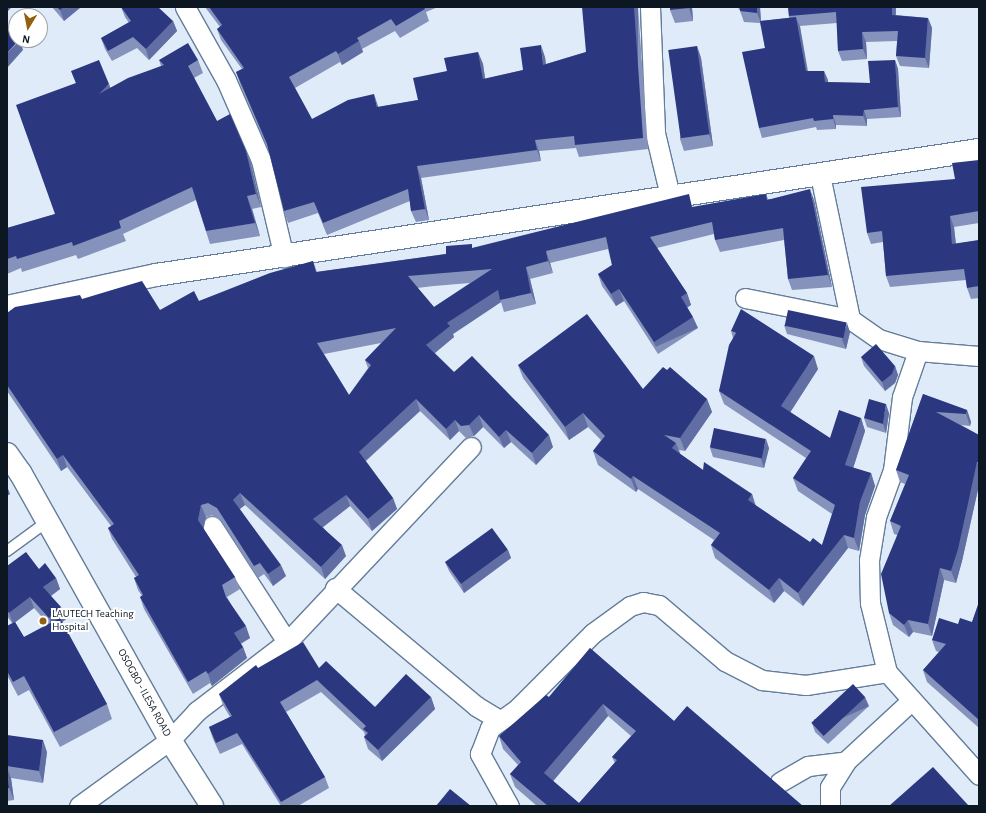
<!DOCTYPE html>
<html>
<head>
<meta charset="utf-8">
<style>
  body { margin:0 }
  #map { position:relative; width:986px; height:813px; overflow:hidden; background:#dfebf8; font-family:"Alegreya Sans",sans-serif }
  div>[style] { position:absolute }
  .roads { filter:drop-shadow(1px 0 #637d9a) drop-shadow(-1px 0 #637d9a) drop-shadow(0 1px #637d9a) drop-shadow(0 -1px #637d9a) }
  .service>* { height:10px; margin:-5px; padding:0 5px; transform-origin:5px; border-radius:5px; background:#fff }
  .minor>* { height:19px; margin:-9.5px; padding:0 9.5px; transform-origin:9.5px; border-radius:9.5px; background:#fff }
  .tertiary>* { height:22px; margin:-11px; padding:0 11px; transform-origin:11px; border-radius:11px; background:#fff }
  .primary>* { height:22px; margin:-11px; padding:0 11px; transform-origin:11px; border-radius:11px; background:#fff }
  .wall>* { inset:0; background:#8592bc }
  .shaded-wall>* { inset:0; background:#616ea3; transform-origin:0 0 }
  .building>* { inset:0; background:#2b387f; transform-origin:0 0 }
  .dots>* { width:11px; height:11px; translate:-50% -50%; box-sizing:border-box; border:2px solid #fff; border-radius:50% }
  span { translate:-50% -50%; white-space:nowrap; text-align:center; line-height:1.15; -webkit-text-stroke:4px #fff; paint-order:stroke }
  .poi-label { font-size:11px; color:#0d1722 }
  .left { translate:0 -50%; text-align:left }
  .street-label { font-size:11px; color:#0d1722 }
  .frame { position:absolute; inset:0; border:8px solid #0d1722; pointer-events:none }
  .north { position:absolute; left:8px; top:8px; width:40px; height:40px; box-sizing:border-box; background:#fff; border:1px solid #9ea2a7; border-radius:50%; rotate:190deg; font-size:11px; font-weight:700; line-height:16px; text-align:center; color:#0d1722 }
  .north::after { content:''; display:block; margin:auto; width:14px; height:18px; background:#936012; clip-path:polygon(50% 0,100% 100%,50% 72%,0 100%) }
</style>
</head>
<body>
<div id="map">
  <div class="roads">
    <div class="service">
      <i style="left:7px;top:551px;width:51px;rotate:-36.2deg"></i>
    </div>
    <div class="minor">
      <i style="left:185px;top:7px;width:84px;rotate:60.7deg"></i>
      <i style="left:226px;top:80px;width:87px;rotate:66.4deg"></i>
      <i style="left:261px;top:160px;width:100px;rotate:76.7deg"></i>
      <i style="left:650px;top:7px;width:126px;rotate:87.7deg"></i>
      <i style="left:655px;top:133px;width:69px;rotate:76.6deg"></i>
      <i style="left:820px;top:175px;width:147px;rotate:78.2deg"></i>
      <i style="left:850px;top:319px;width:35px;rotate:35deg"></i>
      <i style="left:879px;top:339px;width:41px;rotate:17.1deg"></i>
      <i style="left:918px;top:351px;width:61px;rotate:4.7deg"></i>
      <i style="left:745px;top:298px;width:107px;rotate:11.3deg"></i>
      <i style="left:918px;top:351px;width:49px;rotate:109.2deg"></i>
      <i style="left:902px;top:397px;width:74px;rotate:97deg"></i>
      <i style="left:893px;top:470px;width:50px;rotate:109.9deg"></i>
      <i style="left:876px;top:517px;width:44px;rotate:99.2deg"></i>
      <i style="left:869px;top:560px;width:43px;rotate:88.7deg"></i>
      <i style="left:870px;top:603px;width:71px;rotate:76.2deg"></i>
      <i style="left:887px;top:672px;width:138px;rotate:48.2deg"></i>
      <i style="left:212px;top:526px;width:138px;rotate:57.1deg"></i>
      <i style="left:335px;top:588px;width:184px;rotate:39.9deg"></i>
      <i style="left:476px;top:706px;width:26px;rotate:31deg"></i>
      <i style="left:780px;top:782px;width:32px;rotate:-30deg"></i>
      <i style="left:808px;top:766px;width:38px;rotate:-7deg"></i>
      <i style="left:79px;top:806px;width:112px;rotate:-36deg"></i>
      <i style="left:170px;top:740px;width:40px;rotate:-47deg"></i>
      <i style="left:197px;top:711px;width:113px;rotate:-37.5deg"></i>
      <i style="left:287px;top:642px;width:268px;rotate:-46.7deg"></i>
      <i style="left:509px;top:806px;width:60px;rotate:-119.1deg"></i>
      <i style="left:480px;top:754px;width:28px;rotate:-69deg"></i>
      <i style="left:490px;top:728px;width:33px;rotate:-35deg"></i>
      <i style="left:517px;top:709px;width:107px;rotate:-45deg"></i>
      <i style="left:593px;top:633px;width:46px;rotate:-36.1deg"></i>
      <i style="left:630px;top:606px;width:14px;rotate:-17deg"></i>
      <i style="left:643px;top:602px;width:16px;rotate:11deg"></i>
      <i style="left:659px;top:605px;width:87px;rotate:40.3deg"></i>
      <i style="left:725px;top:661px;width:42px;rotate:27.2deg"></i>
      <i style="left:762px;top:680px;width:44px;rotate:6.5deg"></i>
      <i style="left:806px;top:685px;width:82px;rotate:-9.1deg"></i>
      <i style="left:830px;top:806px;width:19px;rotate:-90deg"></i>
      <i style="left:830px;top:787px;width:31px;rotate:-58deg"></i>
      <i style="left:846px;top:761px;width:88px;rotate:-42.7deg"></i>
    </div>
    <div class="tertiary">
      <i style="left:7px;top:307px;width:152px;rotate:-12.1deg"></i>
      <i style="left:156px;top:275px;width:832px;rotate:-8.64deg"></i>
    </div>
    <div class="primary">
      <i style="left:7px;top:454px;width:24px;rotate:55deg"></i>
      <i style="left:21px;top:474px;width:305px;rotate:60.7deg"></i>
      <i style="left:170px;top:740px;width:78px;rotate:57.5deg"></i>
    </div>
  </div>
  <div class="wall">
    <i style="clip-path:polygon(52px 7px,81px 7px,64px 21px)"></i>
    <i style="clip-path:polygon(121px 7px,173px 21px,177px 31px,149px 60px,137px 48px,112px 61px,105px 49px,101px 38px,129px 23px,125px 17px)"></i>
    <i style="clip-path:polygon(205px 7px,438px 7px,426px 12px,429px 21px,400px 38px,395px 31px,362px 49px,363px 52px,342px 65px,340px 62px,295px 88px,312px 119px,418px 100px,447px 71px,478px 52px,483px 64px,485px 79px,523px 70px,545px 57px,546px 64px,586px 52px,638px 7px,648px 149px,579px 157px,576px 148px,539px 151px,541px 161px,421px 178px,429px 220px,416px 222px,411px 211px,410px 201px,327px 235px,318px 213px,288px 223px,284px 211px,268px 149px,240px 84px,236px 72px,242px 69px,221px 40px,217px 29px,220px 27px)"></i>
    <i style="clip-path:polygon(670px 7px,692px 7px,693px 21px,675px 23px,670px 10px)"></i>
    <i style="clip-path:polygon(738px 7px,760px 7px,761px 21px,789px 18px,788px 7px,896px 7px,896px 15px,928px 18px,932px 28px,929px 68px,900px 66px,896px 56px,897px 41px,866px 42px,867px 59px,842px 61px,838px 51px,837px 23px,800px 26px,808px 71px,824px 71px,828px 82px,870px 83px,895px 60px,898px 69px,901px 117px,867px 119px,867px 126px,836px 125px,836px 129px,817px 130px,816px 127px,762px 138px,759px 128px,765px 48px,760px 23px,744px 22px,740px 11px,740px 10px,739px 10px)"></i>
    <i style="clip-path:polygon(697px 46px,701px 58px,713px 146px,684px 151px,680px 139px)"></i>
    <i style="clip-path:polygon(159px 60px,198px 60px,203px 73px,194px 78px,217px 121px,246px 151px,251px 164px,261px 207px,252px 209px,260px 236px,210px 244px,196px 200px,123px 234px,126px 241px,78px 259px,76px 255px,22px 272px,21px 268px,7px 274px,7px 228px,55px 214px,76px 83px,71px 71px,110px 88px,161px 66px)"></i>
    <i style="clip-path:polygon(979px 160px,979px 223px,954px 227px,956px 244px,979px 240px,979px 298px,971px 299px,967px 288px,966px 280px,890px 287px,886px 276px,883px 242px,871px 244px,867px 233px,955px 179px)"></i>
    <i style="clip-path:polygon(evenodd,766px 194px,768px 199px,814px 200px,832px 287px,792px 290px,788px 279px,784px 240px,720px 252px,715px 240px,714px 234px,657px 248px,687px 293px,691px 305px,687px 307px,698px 328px,658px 354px,624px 301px,616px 306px,602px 286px,598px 274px,612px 265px,608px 249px,550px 263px,553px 273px,530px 279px,536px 304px,504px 312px,501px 302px,453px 334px,454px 337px,435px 353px,454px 372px,553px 447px,536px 465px,511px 442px,504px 448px,483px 427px,474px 436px,466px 438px,459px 431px,450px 440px,420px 411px,366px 461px,393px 498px,397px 509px,372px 531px,350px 506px,323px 527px,346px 556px,325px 579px,245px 505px,240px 509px,286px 576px,273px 586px,264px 574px,258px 578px,221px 520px,212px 515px,206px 517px,203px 528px,235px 577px,240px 589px,227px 597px,250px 638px,241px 644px,243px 647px,247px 658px,212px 686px,210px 683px,193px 694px,144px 609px,140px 597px,142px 596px,138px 590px,134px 578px,136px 577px,112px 539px,108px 528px,111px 526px,67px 467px,61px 471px,7px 391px,7px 313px,82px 299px,160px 310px,199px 301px,313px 261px,317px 272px,446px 254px,473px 248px,766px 194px,470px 283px,434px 307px,417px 288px,434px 286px,470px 283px,766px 194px,381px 343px,365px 360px,368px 368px,349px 395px,324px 354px,381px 343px)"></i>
    <i style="clip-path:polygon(784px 325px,850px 332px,846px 349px,787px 334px)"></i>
    <i style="clip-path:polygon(731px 331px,818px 369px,790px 412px,830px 438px,861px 418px,865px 431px,853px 468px,871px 473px,875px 486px,865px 515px,859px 551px,848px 548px,803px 606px,784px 591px,774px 603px,715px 558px,711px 545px,714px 540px,638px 489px,636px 492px,598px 465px,593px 451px,601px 440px,588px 427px,569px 440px,523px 378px,518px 365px,643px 389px,667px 370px,707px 399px,712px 412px,685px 451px,679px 450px,680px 454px,703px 470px,752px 494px,756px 506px,810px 542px,822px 545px,832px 514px,798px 491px,793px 478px,806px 458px,724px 404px,719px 391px,733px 338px)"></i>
    <i style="clip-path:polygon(861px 357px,895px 366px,898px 375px,895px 383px,885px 391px,864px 366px)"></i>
    <i style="clip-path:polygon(923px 394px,967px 410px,971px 422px,970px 426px,961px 425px,979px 435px,979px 485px,962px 561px,956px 583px,944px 580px,932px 636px,913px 632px,909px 637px,893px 625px,889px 613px,897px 535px,894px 534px,890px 521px,905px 484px,900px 482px,896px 470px)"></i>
    <i style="clip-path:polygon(889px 413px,886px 433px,867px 427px,864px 418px)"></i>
    <i style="clip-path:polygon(710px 448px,769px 448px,764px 468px,713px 457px)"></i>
    <i style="clip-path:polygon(508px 550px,511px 558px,464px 593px,449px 571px,445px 562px)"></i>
    <i style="clip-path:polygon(evenodd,7px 566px,39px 569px,56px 578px,60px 589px,51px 596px,66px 619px,62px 622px,107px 704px,112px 719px,60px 747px,29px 690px,18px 696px,7px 675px,7px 626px,12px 623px,7px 616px,7px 566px,34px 608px,48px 624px,24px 637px,15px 622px,34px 608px)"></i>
    <i style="clip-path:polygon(979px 602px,979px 728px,927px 682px,923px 670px,939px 652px,936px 651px,932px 640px,958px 624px,972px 622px)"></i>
    <i style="clip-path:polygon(evenodd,590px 648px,674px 721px,803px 806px,537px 806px,515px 787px,510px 774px,518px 765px,503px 749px,499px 736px,549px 697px,590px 648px,608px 716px,631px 736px,612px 757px,615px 763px,579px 803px,553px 781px,608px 716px)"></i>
    <i style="clip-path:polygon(258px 668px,319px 668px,375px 707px,431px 697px,435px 709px,382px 761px,368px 749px,364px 737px,365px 735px,364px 732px,321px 692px,286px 712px,325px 777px,329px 788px,298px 806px,281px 806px,242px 744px,220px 754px,213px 739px,209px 727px,230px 717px,223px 705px,219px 694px)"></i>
    <i style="clip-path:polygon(869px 706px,828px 744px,815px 732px,812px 723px)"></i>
    <i style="clip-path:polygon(7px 735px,47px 752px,43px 783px,11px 778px,14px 800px,7px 801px)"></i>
  </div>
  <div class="shaded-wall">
    <i style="clip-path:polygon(7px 7px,12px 7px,7px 12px)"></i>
    <i style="clip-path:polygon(64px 7px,81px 7px,64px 21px,60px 10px)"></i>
    <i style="left:634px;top:7px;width:4px;height:131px"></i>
    <i style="clip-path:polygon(688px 7px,692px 7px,693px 21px,689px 8px)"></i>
    <i style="clip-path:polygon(757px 7px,760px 7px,761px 23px,757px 13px)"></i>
    <i style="clip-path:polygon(892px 7px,896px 7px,895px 25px,892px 15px)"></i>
    <i style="clip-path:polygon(796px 17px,800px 27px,809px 81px,806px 71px)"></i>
    <i style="clip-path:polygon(928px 18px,932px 28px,929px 68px,925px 58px)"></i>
    <i style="clip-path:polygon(173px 21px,177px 31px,149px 60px,146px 49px)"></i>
    <i style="clip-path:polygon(862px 32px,866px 42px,867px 59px,863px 49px)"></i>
    <i style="clip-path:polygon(20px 40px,23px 50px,7px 68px,7px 53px)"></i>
    <i style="clip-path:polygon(359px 41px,363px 52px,342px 65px,338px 54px)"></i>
    <i style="clip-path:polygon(541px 45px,545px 57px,547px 76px,543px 65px)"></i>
    <i style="clip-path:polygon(697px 46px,701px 58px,713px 146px,709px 134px)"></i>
    <i style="clip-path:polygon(478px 52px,483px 64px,487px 91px,483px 79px)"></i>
    <i style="clip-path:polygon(895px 60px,898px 69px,901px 117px,898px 107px)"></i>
    <i style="clip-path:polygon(824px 71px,828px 80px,828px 92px,825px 82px)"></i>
    <i style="clip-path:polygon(109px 84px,114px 97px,99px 94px)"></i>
    <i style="clip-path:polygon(374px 94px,378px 106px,381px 118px,377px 107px)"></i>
    <i style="clip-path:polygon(864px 110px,867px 119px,867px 126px,863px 116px)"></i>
    <i style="clip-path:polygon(833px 115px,836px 125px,836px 129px,833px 119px)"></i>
    <i style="clip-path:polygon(535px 140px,539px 151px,541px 161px,537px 150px)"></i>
    <i style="clip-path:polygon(246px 151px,251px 164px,261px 207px,256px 194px)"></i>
    <i style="clip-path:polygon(417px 166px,421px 178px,429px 220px,425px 209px)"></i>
    <i style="clip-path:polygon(810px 189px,814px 200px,832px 287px,828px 275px)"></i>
    <i style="clip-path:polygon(247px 196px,252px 209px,260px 236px,255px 223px)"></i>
    <i style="clip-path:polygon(950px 216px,954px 227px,957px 256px,952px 244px)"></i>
    <i style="clip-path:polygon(546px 251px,550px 263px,553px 273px,548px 261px)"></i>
    <i style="clip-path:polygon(526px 267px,530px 279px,536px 304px,531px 293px)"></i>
    <i style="clip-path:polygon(619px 289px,624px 301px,616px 306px,611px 294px)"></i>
    <i style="clip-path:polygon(498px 290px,501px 302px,453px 334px,454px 337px,430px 357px,426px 345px,447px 323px)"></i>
    <i style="clip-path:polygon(687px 293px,691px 305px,685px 309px,681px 297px)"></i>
    <i style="left:693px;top:317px;width:12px;height:46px;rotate:66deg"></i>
    <i style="clip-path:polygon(847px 323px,850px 332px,846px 349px,842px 340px)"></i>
    <i style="clip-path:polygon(814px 356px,818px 369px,786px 419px,781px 406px)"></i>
    <i style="clip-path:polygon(895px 366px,898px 375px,895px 383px,885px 391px,882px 382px)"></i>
    <i style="clip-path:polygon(416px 399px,420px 411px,363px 463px,359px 452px)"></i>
    <i style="clip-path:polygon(707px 399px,712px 412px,685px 451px,680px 438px)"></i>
    <i style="clip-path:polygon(886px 404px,889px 413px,886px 433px,883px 424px)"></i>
    <i style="clip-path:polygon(967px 410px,971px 422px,970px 426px,966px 414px)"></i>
    <i style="clip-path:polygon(583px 413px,588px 427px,569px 440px,565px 427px)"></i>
    <i style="clip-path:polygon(479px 415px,483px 427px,474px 436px,469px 425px)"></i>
    <i style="clip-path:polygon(861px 418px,865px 431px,850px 478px,845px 465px)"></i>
    <i style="clip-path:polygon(455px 420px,459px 431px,450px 440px,446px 429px)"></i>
    <i style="clip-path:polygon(506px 430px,511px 442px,504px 448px,499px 437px)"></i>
    <i style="clip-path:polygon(549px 435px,553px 447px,536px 465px,532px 453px)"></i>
    <i style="clip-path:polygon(766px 439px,769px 448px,764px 468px,761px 459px)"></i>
    <i style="clip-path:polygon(676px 443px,681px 456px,672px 448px)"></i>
    <i style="clip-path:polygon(63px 455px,67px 467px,61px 471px,57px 459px)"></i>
    <i style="clip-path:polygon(977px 462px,979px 467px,979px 485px,962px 561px,956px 583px,951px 571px)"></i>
    <i style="clip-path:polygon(871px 473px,875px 486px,865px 515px,859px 551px,854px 538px,860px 502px)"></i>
    <i style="clip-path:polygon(633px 476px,638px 489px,636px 492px,631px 479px)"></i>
    <i style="clip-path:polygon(7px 486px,10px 494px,7px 496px)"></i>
    <i style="clip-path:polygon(240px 493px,245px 505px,237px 511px,233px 500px)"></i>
    <i style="clip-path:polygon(752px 494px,756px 508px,748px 500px)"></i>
    <i style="clip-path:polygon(346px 495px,350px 506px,318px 531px,313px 519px)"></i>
    <i style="clip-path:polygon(393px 498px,397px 509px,372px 531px,368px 519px)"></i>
    <i style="clip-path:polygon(201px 505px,206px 517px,203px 532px,198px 520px)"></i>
    <i style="clip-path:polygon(844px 535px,848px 548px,803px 606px,798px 593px)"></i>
    <i style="clip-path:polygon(342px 545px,346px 556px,325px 579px,321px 567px)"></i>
    <i style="clip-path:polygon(508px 550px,511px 558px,464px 593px,461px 584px)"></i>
    <i style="clip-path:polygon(281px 565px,286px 576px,273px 586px,268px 574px)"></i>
    <i style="clip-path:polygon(940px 568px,944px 580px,932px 636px,928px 624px)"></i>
    <i style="clip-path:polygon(56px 578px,60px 589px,48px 598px,43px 587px)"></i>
    <i style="clip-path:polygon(779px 578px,784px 591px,774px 603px,769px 590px)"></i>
    <i style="clip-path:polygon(30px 597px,34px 608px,13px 624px,9px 613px)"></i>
    <i style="clip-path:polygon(61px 607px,66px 619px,53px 630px,49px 618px)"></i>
    <i style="clip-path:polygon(908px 620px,913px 632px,909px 637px,904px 625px)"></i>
    <i style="clip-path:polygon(246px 626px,250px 638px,238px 645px,234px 633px)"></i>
    <i style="clip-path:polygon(243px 647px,247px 658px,212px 686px,208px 674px)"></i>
    <i style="clip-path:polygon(431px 697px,435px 709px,382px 761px,378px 750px)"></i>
    <i style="left:865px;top:697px;width:10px;height:56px;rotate:66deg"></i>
    <i style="clip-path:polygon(603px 704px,608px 716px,549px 786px,544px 773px)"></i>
    <i style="clip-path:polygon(43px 740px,47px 752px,43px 783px,39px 771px)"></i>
    <i style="clip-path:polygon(7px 768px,11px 778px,14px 800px,9px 788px)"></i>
  </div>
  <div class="building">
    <i style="clip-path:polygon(57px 7px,64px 7px,60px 10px)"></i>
    <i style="clip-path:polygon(121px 7px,158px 7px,173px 21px,146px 49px,133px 37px,108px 51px,101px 38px,131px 21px)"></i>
    <i style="clip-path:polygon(209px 7px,424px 7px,425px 9px,396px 26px,391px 19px,357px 38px,359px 41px,338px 54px,336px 51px,289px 77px,312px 119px,348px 100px,374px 94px,377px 107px,418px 100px,413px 78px,447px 71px,444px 58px,478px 52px,483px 79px,523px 70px,520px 48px,541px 45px,543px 65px,586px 52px,582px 7px,634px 7px,643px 138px,575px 145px,574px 136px,535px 140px,537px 150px,417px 166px,425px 209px,411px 211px,408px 189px,323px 223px,314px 202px,284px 211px,267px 144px,236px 72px,244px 68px,217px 29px,222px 25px)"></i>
    <i style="clip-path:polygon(670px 7px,688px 7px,689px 8px,670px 10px)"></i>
    <i style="clip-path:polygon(740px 7px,757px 7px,757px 13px,740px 11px)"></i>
    <i style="clip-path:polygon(788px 7px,892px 7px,892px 15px,928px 18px,925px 58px,896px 56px,898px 31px,862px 32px,863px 49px,838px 51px,836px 12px,789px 16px)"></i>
    <i style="clip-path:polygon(796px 17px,806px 71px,824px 71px,825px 82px,870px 83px,868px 61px,895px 60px,898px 107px,864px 110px,863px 116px,833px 115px,833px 119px,814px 121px,813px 118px,759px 128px,742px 52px,765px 48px,760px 21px)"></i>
    <i style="clip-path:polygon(7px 29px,16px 37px,16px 40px,19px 40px,7px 53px)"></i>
    <i style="clip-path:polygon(188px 43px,198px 60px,188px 66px,217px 121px,230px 114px,246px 151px,256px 194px,247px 196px,255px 223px,206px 231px,192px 187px,119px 221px,121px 228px,73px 246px,72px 242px,17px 259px,16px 256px,7px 259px,7px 228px,55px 214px,16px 105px,76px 83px,71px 71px,99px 60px,109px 84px,99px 94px,128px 78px,164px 65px,159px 60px)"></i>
    <i style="left:697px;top:46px;width:89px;height:29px;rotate:82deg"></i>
    <i style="clip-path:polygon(979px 160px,979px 211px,950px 216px,952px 244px,979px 240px,979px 286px,967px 288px,964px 269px,886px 276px,882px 231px,867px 233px,861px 187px,955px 179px,952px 163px)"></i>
    <i style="clip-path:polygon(evenodd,810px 189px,828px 275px,788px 279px,783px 228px,715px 240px,712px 222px,650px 237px,687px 293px,681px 297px,693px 317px,654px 342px,619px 289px,611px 294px,598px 274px,612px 265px,606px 237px,546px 251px,548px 261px,526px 267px,531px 293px,500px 300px,498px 290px,447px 323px,450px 326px,426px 345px,454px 372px,472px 356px,549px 435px,532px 453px,506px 430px,499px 437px,479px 415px,469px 425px,461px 426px,455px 420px,446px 429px,416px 399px,359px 452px,393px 498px,368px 519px,346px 495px,313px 519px,342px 545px,321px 567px,240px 493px,233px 500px,281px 565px,268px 574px,260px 563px,254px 566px,217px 508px,208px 503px,201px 505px,198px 520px,235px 577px,222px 585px,226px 597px,246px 626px,234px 633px,243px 647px,208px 674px,206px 671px,188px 682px,140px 597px,143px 595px,134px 578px,139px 575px,108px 528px,114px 524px,63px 455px,57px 459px,7px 385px,7px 313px,15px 307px,80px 295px,82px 299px,142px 281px,160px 310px,194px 291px,199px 301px,270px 273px,313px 261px,316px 272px,446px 254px,446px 246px,472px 244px,472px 248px,689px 194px,692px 207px,766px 194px,767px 200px,810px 189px,492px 269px,434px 307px,408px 276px,492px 269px,810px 189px,396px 328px,365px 360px,371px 365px,349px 395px,317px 343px,396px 328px)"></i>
    <i style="clip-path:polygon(741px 309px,814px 356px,781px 406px,830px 438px,839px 410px,861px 418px,845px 465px,871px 473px,860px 502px,854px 538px,844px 535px,798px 593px,779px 578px,769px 590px,711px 545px,720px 533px,633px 476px,631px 479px,593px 451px,605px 436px,583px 413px,565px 427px,518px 365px,587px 314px,643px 389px,663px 367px,667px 370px,670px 367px,707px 399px,680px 438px,664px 435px,676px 443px,672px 448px,703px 470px,704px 462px,752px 494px,748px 500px,810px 542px,813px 538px,822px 545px,835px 505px,793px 478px,811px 451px,719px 391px,729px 345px,736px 333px,731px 331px)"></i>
    <i style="left:788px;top:310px;width:60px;height:16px;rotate:12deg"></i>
    <i style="clip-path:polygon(876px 344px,895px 366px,892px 374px,882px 382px,861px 357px)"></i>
    <i style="clip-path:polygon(923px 394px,967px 410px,966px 414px,936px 412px,979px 435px,979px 462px,977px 462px,958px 549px,951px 571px,940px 568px,928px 624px,908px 620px,904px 625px,889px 613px,881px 574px,901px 526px,890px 521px,909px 475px,896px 470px)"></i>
    <i style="clip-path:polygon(869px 399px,886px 404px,883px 424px,864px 418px)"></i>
    <i style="left:714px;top:428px;width:53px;height:20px;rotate:12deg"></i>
    <i style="left:492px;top:528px;width:27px;height:58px;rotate:54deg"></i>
    <i style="clip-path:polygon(26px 552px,39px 569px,45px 563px,56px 578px,43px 587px,61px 607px,49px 618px,30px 597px,9px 613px,7px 610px,7px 566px)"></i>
    <i style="clip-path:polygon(979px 602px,979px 720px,923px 670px,946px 644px,932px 640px,939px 618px,958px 624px,960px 618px,972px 622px)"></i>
    <i style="clip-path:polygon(60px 618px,107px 704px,54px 732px,24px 676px,13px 682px,7px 671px,7px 626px,15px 622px,24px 637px)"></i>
    <i style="clip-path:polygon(303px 642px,319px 668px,326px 661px,375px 707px,406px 674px,431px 697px,378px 750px,364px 737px,368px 733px,363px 729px,366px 726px,317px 680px,280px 702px,325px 777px,281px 802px,237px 733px,216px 743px,209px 727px,232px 716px,219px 694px,256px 665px,258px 668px)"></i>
    <i style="clip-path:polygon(evenodd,590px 648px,674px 721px,687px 706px,803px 806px,548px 806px,510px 774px,521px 762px,499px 736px,546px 695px,549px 697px,590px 648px,603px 704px,636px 731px,612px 757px,617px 760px,579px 803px,544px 773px,603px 704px)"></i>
    <i style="left:853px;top:684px;width:18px;height:57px;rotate:47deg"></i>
    <i style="clip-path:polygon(7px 735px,43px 740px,39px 771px,7px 766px)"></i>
    <i style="clip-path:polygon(933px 767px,969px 806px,889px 806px)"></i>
    <i style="clip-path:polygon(7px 771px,9px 788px,7px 788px)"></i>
    <i style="clip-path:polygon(450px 789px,471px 806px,436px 806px)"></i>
  </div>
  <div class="dots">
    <i style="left:43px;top:621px;background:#936012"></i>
  </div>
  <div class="poi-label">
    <span class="left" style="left:52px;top:621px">LAUTECH Teaching<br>Hospital</span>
  </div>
  <div class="street-label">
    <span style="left:144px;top:693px;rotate:61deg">OSOGBO - ILESA ROAD</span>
  </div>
  <div class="frame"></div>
  <div class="north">N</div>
</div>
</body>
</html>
